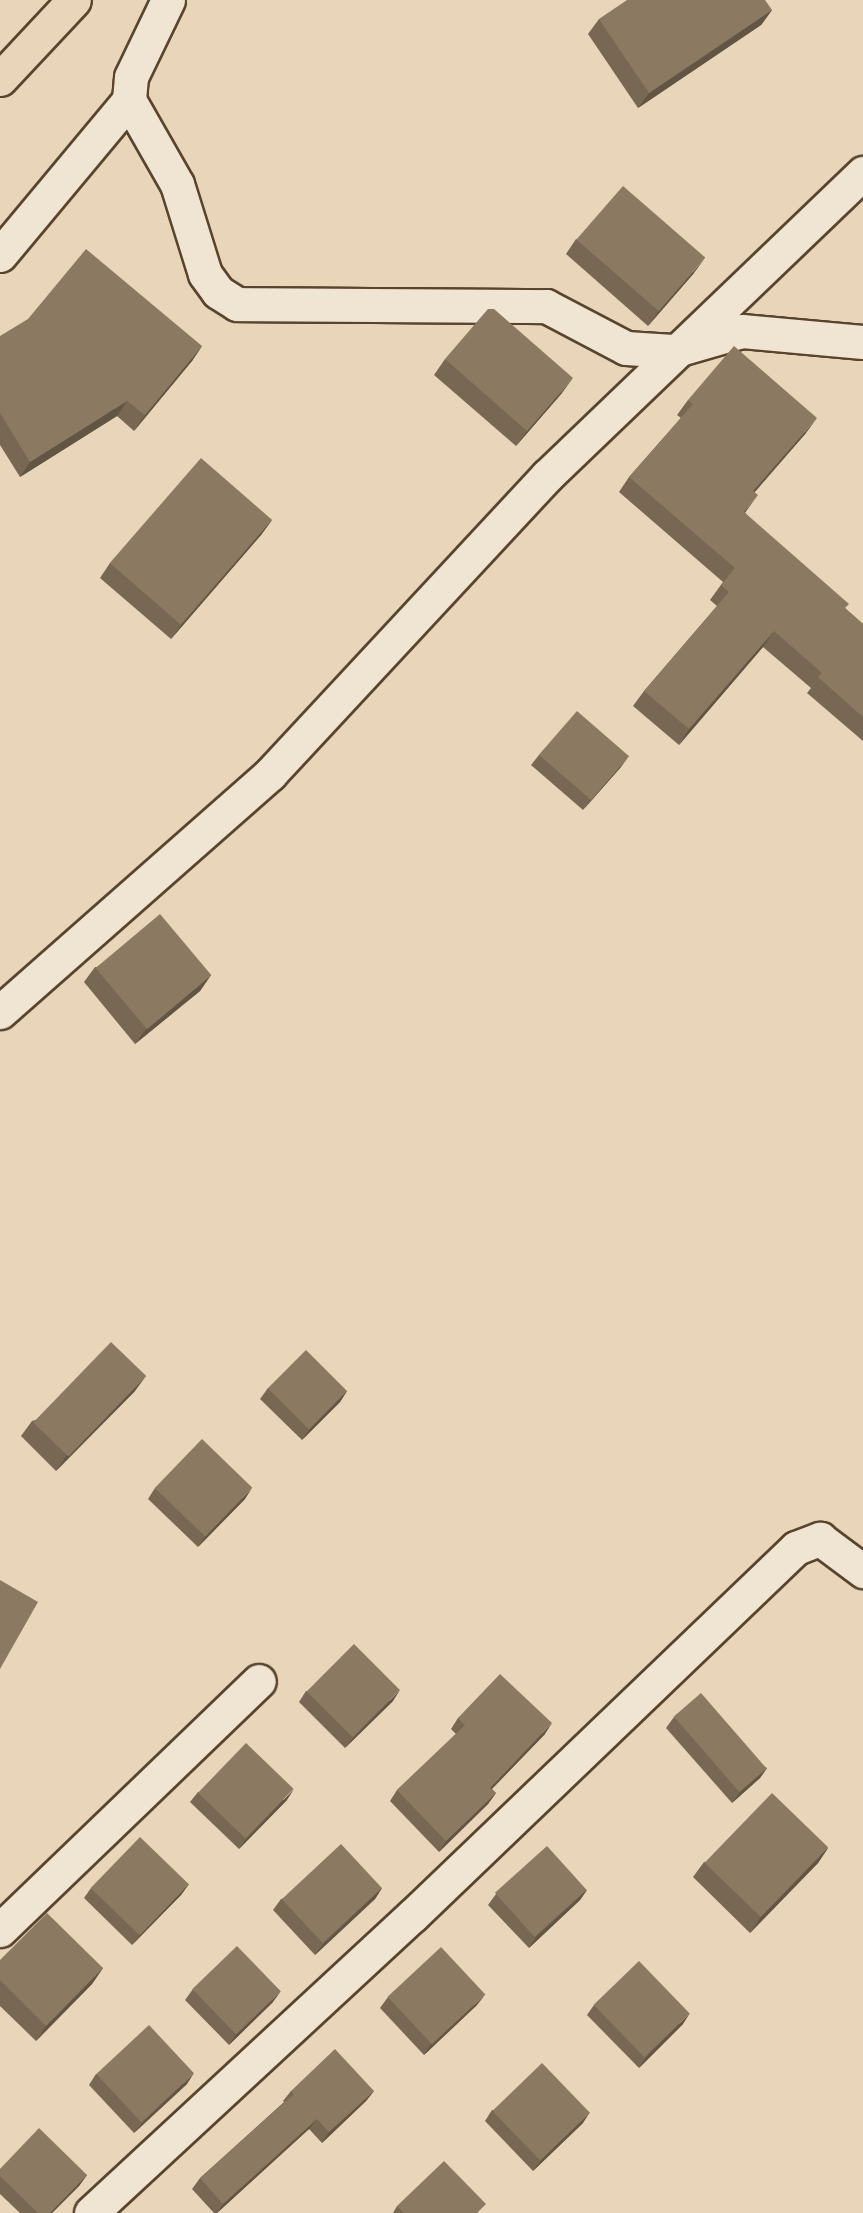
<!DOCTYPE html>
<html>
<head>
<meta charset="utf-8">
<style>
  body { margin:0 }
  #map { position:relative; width:863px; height:2213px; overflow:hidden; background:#e8d5ba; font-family:"IM FELL DW Pica",serif }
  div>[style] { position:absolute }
  .roads { filter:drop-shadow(2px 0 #59452e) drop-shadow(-2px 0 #59452e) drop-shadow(0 2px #59452e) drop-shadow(0 -2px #59452e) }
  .minor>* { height:33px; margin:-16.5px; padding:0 16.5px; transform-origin:16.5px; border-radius:16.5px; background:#f0e4d2 }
  .trunk>* { height:33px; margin:-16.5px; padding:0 16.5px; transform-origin:16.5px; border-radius:16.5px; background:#e8d5ba }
  .wall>* { inset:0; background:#786853 }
  .shaded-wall>* { inset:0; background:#625544 }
  .building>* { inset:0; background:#8c7961; transform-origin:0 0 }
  span { translate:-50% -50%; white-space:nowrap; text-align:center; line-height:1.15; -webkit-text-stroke:6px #f0e4d2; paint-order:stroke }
</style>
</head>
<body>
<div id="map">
  <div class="roads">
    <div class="minor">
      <i style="left:168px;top:0;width:85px;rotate:115.7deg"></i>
      <i style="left:131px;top:77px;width:23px;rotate:95deg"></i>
      <i style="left:129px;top:100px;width:97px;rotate:60.3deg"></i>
      <i style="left:177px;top:184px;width:94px;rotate:72.7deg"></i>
      <i style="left:205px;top:274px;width:22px;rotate:54deg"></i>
      <i style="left:218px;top:292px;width:22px;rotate:32deg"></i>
      <i style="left:237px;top:304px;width:309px;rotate:0.4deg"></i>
      <i style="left:546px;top:306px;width:90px;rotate:27.7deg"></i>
      <i style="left:626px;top:348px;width:47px;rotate:3.7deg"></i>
      <i style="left:673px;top:351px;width:72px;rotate:-16.2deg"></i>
      <i style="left:742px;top:331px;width:121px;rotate:5.2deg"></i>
      <i style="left:0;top:255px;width:202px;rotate:-50.2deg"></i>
      <i style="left:0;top:1012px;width:360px;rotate:-41.4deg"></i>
      <i style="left:270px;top:774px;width:407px;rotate:-47.1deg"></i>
      <i style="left:547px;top:476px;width:438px;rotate:-43.8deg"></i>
      <i style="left:0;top:1930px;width:359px;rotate:-43.9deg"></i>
      <i style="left:91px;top:2213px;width:437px;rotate:-42.8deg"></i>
      <i style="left:412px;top:1916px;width:532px;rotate:-43.78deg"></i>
      <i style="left:796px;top:1548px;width:26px;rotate:-21deg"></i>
      <i style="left:820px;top:1539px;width:54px;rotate:36.7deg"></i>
    </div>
    <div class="trunk">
      <i style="left:0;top:79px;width:108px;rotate:-46.9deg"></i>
    </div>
  </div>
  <div class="wall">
    <i style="clip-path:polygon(772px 10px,761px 25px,638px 108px,588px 34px,599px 19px)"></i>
    <i style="clip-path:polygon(576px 239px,694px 273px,648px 326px,566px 254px)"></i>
    <i style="clip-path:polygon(0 336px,202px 346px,192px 361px,134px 431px,117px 416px,20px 477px,0 445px)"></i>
    <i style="clip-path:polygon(445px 359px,562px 393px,516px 446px,434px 375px)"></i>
    <i style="clip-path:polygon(688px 400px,806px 433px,755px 492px,745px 513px,846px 609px,863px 624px,863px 741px,807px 693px,811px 688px,763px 647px,679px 745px,633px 706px,644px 691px,717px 606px,710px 600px,723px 582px,619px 492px,629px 477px,681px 418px,677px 415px)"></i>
    <i style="clip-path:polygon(272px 520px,261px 535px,171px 639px,100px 578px,110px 563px)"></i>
    <i style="clip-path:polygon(539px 755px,621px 767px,583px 810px,531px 765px)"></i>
    <i style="clip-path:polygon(95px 967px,211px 975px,200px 991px,135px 1044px,84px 982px)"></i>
    <i style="clip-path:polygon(268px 1388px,347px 1391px,340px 1402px,302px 1440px,260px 1399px)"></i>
    <i style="clip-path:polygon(135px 1391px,56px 1471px,21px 1436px,32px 1421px)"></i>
    <i style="clip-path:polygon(155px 1488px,245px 1499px,198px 1547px,148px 1499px)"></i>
    <i style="clip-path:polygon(306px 1691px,393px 1701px,345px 1748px,299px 1702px)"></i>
    <i style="clip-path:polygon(674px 1717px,767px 1768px,760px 1778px,732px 1803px,666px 1728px)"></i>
    <i style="clip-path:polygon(458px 1718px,545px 1734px,492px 1789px,496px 1793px,488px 1804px,439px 1852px,390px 1801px,397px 1790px,456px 1734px,451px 1729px)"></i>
    <i style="clip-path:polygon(198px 1792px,287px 1800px,239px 1849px,190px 1802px)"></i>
    <i style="clip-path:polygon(828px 1848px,818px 1863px,750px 1933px,693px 1877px,704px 1862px)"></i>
    <i style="clip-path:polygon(189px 1884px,181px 1895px,132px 1945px,84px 1898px,91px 1888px)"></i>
    <i style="clip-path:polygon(382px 1888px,375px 1899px,315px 1955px,273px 1910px,281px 1899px)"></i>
    <i style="clip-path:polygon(587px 1890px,580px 1900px,529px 1948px,488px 1905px,496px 1894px)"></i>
    <i style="clip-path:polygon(0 1960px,103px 1968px,92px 1984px,36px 2041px,0 2006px)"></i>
    <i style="clip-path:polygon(193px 1989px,273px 2002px,229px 2045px,185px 2000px)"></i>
    <i style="clip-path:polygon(388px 1997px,477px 2005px,424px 2055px,380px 2008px)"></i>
    <i style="clip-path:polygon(594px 2005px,683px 2024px,639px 2068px,587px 2015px)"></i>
    <i style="clip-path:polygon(96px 2074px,187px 2084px,134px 2133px,89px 2085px)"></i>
    <i style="clip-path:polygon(291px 2091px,374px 2091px,366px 2101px,322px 2143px,309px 2129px,217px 2213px,214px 2213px,192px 2189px,200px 2178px,284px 2102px,283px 2101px)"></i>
    <i style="clip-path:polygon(492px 2110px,583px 2123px,533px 2171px,485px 2121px)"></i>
    <i style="clip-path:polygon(0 2169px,87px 2175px,79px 2186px,52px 2213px,20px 2213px,0 2194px)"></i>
    <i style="clip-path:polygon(397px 2206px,480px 2213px,393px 2213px)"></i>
  </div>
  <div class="shaded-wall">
    <i style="clip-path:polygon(772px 10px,761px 25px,638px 108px,649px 93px)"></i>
    <i style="clip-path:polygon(705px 258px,694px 273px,648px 326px,659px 311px)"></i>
    <i style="clip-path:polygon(202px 346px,192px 361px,134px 431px,145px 415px)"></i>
    <i style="clip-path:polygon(573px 378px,562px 393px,516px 446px,527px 431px)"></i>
    <i style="clip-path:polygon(127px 401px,117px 416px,20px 477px,30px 462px)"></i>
    <i style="clip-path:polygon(817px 418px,806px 433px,742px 506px,753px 491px)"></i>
    <i style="clip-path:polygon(758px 495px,747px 510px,733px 527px,744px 512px)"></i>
    <i style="clip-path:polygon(272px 520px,261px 535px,171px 639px,182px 624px)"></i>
    <i style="clip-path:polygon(774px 631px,763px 647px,679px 745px,689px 729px)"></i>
    <i style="clip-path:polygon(629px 756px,621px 767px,583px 810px,591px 800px)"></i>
    <i style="clip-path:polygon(211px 975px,200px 991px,135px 1044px,146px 1029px)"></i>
    <i style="clip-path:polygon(146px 1376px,135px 1391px,56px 1471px,67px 1455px)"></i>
    <i style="clip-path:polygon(347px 1391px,340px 1402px,302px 1440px,309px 1430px)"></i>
    <i style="clip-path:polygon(252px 1488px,245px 1499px,198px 1547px,205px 1537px)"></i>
    <i style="clip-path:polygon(400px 1690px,393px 1701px,345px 1748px,353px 1738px)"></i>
    <i style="clip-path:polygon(552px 1723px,545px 1734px,483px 1798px,490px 1788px)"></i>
    <i style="clip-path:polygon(767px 1768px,760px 1778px,732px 1803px,740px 1792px)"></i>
    <i style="clip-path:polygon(294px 1789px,287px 1800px,239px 1849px,246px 1839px)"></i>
    <i style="clip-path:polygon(496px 1793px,488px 1804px,439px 1852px,446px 1841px)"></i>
    <i style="clip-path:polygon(828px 1848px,818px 1863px,750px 1933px,761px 1917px)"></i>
    <i style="clip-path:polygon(189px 1884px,181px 1895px,132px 1945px,140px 1935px)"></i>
    <i style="clip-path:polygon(382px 1888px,375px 1899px,315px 1955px,323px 1944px)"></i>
    <i style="clip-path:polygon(587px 1890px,580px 1900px,529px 1948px,536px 1937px)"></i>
    <i style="clip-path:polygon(103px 1968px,92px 1984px,36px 2041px,46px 2026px)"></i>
    <i style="clip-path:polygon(281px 1991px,273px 2002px,229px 2045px,236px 2034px)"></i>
    <i style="clip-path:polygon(485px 1995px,477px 2005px,424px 2055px,431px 2044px)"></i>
    <i style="clip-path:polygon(690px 2013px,683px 2024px,639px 2068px,646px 2057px)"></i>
    <i style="clip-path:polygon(194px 2073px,187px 2084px,134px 2133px,142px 2123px)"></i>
    <i style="clip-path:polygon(374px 2091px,366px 2101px,322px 2143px,329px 2132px)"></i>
    <i style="clip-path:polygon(590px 2112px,583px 2123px,533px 2171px,541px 2160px)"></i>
    <i style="clip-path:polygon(317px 2119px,309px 2129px,217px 2213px,223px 2204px)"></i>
    <i style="clip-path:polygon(87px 2175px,79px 2186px,52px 2213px,50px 2213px)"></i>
  </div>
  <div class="building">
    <i style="clip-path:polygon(627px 0,765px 0,772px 10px,649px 93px,599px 19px)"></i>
    <i style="left:623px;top:186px;width:109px;height:71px;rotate:41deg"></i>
    <i style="clip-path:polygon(86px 249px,202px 346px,145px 415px,127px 401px,30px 462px,0 413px,0 336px,28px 319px)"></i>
    <i style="clip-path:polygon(488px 309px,494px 309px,573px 378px,527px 431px,445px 359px)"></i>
    <i style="clip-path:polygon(734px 346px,817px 418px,753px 491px,758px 495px,744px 512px,849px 604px,845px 608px,863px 624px,863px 717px,818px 677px,822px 673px,774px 631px,689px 729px,644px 691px,729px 592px,721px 585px,735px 568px,629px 477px,693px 404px,688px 400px)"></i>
    <i style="left:201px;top:458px;width:94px;height:139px;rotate:41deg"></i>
    <i style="left:577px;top:711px;width:69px;height:58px;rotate:41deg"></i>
    <i style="left:160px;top:914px;width:80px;height:84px;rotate:50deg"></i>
    <i style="left:111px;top:1342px;width:49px;height:112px;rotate:44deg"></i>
    <i style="left:306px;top:1350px;width:58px;height:54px;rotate:45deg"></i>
    <i style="left:202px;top:1439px;width:70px;height:68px;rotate:44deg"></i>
    <i style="clip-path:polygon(0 1580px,38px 1602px,0 1669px)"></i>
    <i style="left:354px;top:1644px;width:65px;height:67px;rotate:45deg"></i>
    <i style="clip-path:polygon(500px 1674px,552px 1723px,490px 1788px,496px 1793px,446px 1841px,397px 1790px,465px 1725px,458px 1718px)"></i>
    <i style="left:701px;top:1693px;width:100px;height:36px;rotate:49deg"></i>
    <i style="left:246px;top:1743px;width:66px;height:69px;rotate:44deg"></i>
    <i style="left:772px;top:1793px;width:78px;height:97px;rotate:44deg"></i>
    <i style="left:140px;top:1837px;width:68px;height:71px;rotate:44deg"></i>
    <i style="left:341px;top:1844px;width:60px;height:81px;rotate:47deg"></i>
    <i style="left:547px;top:1846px;width:59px;height:70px;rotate:48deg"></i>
    <i style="clip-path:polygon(47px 1913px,103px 1968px,46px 2026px,0 1980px,0 1960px)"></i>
    <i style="left:237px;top:1946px;width:63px;height:62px;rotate:46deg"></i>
    <i style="left:441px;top:1947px;width:65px;height:73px;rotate:47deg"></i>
    <i style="left:639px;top:1961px;width:73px;height:63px;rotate:46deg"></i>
    <i style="left:149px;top:2025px;width:66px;height:72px;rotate:47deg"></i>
    <i style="clip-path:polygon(335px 2049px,374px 2091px,329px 2132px,317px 2119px,223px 2204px,200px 2178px,294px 2094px,291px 2091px)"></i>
    <i style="left:542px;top:2063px;width:69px;height:69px;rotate:46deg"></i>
    <i style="clip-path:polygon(39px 2128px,87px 2175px,50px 2213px,38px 2213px,0 2176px,0 2169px)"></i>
    <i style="clip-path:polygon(444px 2161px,486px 2204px,477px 2213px,404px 2213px,397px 2206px)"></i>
  </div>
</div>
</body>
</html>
